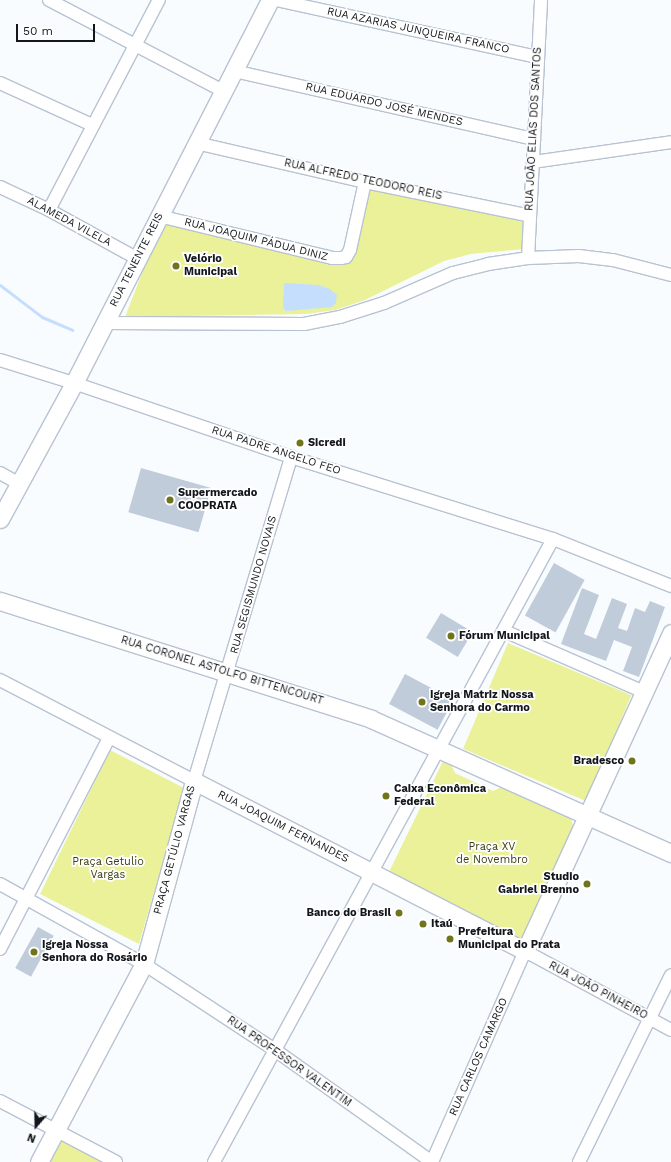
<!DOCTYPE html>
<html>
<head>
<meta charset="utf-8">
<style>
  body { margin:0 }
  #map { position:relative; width:671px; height:1162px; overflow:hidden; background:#f9fcff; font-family:"Work Sans",sans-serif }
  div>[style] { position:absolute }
  .green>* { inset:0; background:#eaf198; transform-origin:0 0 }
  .water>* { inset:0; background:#c6defe }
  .stream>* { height:3px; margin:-1.5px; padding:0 1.5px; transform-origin:1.5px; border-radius:1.5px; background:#c6defe }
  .building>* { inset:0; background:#c1ccdb; transform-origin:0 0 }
  .roads { filter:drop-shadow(1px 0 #b8c3d2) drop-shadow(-1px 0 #b8c3d2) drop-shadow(0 1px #b8c3d2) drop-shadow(0 -1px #b8c3d2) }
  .street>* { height:12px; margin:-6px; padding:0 6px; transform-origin:6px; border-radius:6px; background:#fff }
  .secondary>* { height:17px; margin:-8.5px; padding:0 8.5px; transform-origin:8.5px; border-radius:8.5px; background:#fff }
  .dots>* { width:11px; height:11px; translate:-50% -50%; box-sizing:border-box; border:2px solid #fff; border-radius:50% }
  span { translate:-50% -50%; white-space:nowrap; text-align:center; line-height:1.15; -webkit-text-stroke:3.5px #fff; paint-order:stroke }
  .street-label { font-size:11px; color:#13171c }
  .poi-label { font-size:11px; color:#13171c; font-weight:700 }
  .left { translate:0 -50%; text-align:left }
  .right { translate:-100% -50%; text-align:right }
  .park-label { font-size:11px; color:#3b3e13 }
  .north { position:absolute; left:16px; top:1106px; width:40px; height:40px; -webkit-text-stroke:3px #fff; paint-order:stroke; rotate:200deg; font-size:11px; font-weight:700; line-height:16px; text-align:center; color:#13171c }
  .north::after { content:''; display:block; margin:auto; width:14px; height:18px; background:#13171c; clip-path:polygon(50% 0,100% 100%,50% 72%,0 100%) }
  .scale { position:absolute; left:16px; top:24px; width:79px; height:18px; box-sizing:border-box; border:2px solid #13171c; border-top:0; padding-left:5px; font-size:12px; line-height:14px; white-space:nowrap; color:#13171c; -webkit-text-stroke:3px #fff; paint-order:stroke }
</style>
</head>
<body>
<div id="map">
  <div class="green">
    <i style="clip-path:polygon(368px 189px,525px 222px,524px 249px,471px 254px,444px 261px,365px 300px,335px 310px,306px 314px,125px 317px,161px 224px,351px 263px)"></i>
    <i style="left:508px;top:643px;width:134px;height:115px;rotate:23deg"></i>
    <i style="clip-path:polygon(110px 750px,184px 788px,139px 944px,40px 894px)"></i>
    <i style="clip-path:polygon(443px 761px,451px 764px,455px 773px,493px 791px,502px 787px,571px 819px,574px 829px,523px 939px,389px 872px)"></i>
    <i style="clip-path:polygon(59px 1137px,107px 1162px,46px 1162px)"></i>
  </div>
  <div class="water">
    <i style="clip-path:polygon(284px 283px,319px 285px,330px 289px,337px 295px,336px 303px,332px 307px,286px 311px,283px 308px)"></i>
  </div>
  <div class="stream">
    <i style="left:0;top:285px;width:53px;rotate:37.3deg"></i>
    <i style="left:42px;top:317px;width:33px;rotate:23deg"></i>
  </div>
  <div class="building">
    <i style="left:141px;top:468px;width:73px;height:46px;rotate:16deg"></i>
    <i style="left:554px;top:563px;width:35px;height:60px;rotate:29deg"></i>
    <i style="clip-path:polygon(582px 588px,599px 595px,584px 634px,596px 639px,612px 598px,627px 604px,618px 628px,627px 631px,635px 608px,645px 612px,650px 601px,665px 607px,639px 677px,623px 671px,632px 647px,614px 640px,606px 661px,561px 644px)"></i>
    <i style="left:441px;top:613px;width:37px;height:29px;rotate:31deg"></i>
    <i style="left:405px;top:674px;width:55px;height:34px;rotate:28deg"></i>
    <i style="left:38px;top:927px;width:18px;height:47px;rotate:29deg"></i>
  </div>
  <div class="roads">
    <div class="street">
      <i style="left:49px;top:0;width:196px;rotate:27.6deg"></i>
      <i style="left:276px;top:0;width:268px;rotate:12.3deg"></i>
      <i style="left:234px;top:71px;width:308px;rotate:12.8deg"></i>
      <i style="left:0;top:83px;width:101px;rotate:24.5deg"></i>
      <i style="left:196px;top:143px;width:173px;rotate:13deg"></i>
      <i style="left:365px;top:182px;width:168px;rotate:11.6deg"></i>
      <i style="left:533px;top:162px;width:139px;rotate:-8.2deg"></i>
      <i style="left:0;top:187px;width:54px;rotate:25.1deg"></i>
      <i style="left:49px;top:210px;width:102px;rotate:28.8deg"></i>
      <i style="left:49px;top:210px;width:237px;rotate:-62.4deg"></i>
      <i style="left:159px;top:216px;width:178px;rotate:13.6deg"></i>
      <i style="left:332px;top:258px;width:9px"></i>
      <i style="left:341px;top:258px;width:5px;rotate:-11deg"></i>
      <i style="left:346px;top:257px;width:8px;rotate:-60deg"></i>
      <i style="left:350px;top:250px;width:70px;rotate:-77.6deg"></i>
      <i style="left:528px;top:258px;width:258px;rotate:-87.1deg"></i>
      <i style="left:105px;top:323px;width:199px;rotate:0.3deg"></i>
      <i style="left:304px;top:324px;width:37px;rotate:-11deg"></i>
      <i style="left:340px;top:317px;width:46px;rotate:-17.7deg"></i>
      <i style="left:384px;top:303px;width:75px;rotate:-23.5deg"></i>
      <i style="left:453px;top:273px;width:36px;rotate:-14deg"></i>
      <i style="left:488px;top:264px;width:40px;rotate:-8.5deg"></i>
      <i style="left:528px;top:258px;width:51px;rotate:-2.2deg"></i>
      <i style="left:579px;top:256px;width:34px;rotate:7deg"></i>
      <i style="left:613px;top:260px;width:60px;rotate:14.5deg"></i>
      <i style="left:0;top:360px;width:77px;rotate:17.3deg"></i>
      <i style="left:74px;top:383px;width:229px;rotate:18.8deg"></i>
      <i style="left:291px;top:457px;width:275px;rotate:17.4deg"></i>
      <i style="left:553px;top:539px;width:127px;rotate:21.7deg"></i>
      <i style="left:0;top:473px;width:21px;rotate:29deg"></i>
      <i style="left:504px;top:631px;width:153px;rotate:23.5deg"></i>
      <i style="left:0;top:680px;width:219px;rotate:27.5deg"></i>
      <i style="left:194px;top:781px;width:338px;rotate:-73.3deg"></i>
      <i style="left:0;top:884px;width:165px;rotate:29.1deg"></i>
      <i style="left:144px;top:964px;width:157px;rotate:33.3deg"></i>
      <i style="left:275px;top:1050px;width:193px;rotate:35.5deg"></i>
      <i style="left:0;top:949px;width:237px;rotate:-62.7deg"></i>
      <i style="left:0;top:1101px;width:131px;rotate:27.7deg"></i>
      <i style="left:214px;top:1162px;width:709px;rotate:-61.45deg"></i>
      <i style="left:432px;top:1162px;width:231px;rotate:-66.2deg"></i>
      <i style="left:525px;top:951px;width:166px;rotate:28.4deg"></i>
      <i style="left:579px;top:1162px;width:208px;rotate:-63.8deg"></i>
    </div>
    <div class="secondary">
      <i style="left:0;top:519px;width:155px;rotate:-61.4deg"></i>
      <i style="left:74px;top:383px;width:430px;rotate:-62.9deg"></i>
      <i style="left:0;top:601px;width:389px;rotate:17.6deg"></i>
      <i style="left:371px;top:719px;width:329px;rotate:24.1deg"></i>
      <i style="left:39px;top:1162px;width:224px;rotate:-62.1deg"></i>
      <i style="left:144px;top:964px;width:190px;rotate:-74.7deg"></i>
      <i style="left:194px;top:781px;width:372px;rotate:27.2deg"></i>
      <i style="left:525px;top:951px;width:350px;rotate:-65.3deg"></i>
    </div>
  </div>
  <div class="dots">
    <i style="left:176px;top:266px;background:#70741a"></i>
    <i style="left:300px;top:443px;background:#70741a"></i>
    <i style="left:170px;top:500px;background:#70741a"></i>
    <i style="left:451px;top:636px;background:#70741a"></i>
    <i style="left:422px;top:702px;background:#70741a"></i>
    <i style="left:632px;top:761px;background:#70741a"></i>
    <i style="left:386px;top:796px;background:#70741a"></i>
    <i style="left:587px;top:884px;background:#70741a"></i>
    <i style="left:399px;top:913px;background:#70741a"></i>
    <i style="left:423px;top:924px;background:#70741a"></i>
    <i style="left:450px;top:939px;background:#70741a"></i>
    <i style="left:34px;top:952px;background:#70741a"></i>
  </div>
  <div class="street-label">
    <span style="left:418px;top:31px;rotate:12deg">RUA AZARIAS JUNQUEIRA FRANCO</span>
    <span style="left:384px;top:105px;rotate:13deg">RUA EDUARDO JOSÉ MENDES</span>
    <span style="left:534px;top:129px;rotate:-87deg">RUA JOÃO ELIAS DOS SANTOS</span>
    <span style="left:363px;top:180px;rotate:12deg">RUA ALFREDO TEODORO REIS</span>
    <span style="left:69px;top:222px;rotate:28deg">ALAMEDA VILELA</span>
    <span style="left:256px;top:240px;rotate:14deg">RUA JOAQUIM PÁDUA DINIZ</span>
    <span style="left:137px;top:260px;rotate:-63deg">RUA TENENTE REIS</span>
    <span style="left:276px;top:451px;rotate:18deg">RUA PADRE ANGELO FEO</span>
    <span style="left:254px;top:585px;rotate:-74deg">RUA SEGISMUNDO NOVAIS</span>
    <span style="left:222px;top:671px;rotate:17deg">RUA CORONEL ASTOLFO BITTENCOURT</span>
    <span style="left:283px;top:827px;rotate:27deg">RUA JOAQUIM FERNANDES</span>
    <span style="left:175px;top:850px;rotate:-75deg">PRAÇA GETÚLIO VARGAS</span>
    <span style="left:598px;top:991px;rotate:28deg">RUA JOÃO PINHEIRO</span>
    <span style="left:479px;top:1057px;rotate:-66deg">RUA CARLOS CAMARGO</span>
    <span style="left:289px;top:1062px;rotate:35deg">RUA PROFESSOR VALENTIM</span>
  </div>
  <div class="poi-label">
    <span class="left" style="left:184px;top:266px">Velório<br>Municipal</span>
    <span class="left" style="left:308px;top:443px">Sicredi</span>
    <span class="left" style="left:178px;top:500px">Supermercado<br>COOPRATA</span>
    <span class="left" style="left:459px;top:636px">Fórum Municipal</span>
    <span class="left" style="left:430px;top:702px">Igreja Matriz Nossa<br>Senhora do Carmo</span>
    <span class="right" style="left:624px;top:761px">Bradesco</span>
    <span class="left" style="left:394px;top:796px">Caixa Econômica<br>Federal</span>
    <span class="right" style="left:579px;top:884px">Studio<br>Gabriel Brenno</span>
    <span class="right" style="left:391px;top:913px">Banco do Brasil</span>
    <span class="left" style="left:431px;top:924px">Itaú</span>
    <span class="left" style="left:458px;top:939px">Prefeitura<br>Municipal do Prata</span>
    <span class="left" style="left:42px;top:952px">Igreja Nossa<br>Senhora do Rosário</span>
  </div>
  <div class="park-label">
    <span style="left:492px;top:854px">Praça XV<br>de Novembro</span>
    <span style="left:108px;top:869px">Praça Getulio<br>Vargas</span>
  </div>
  <div class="north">N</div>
  <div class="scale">50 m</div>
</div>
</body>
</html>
